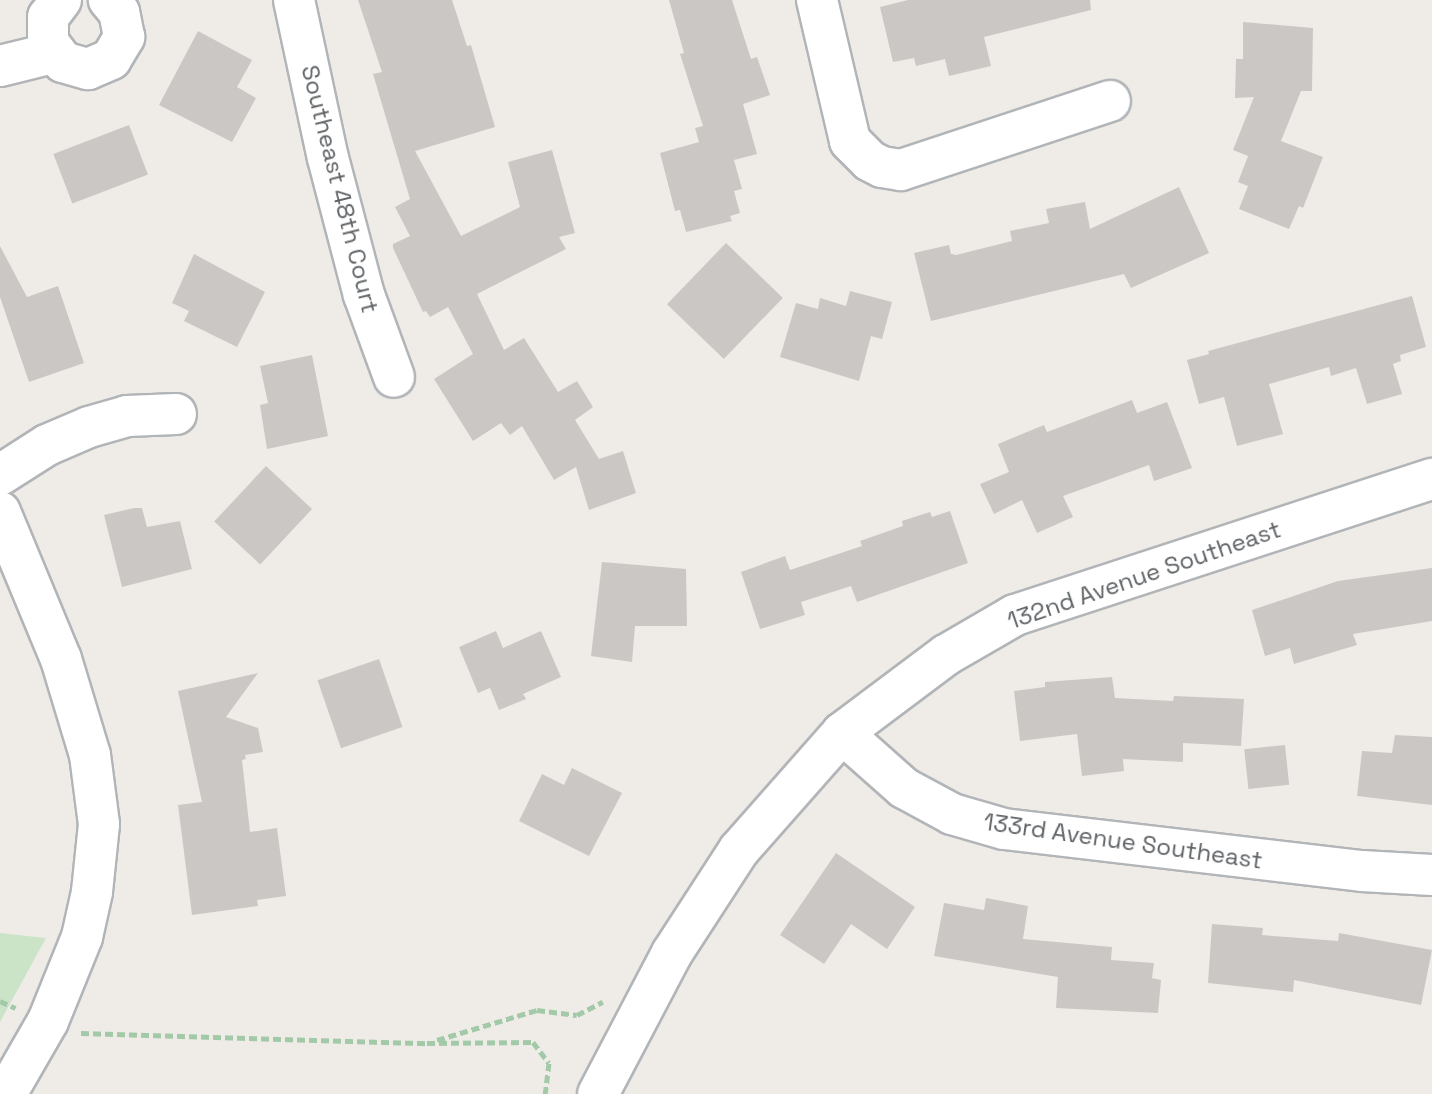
<!DOCTYPE html>
<html>
<head>
<meta charset="utf-8">
<style>
  body { margin:0 }
  #map { position:relative; width:1432px; height:1094px; overflow:hidden; background:#efece8; font-family:"Space Grotesk",sans-serif }
  div>[style] { position:absolute }
  .green>* { inset:0; background:#cbe4c7 }
  .building>* { inset:0; background:#cbc7c4; transform-origin:0 0 }
  .path>* { height:5px; margin-top:-2.5px; transform-origin:0; background:repeating-linear-gradient(90deg,#a3caa8 0 8px,transparent 0 12px) }
  .roads { filter:drop-shadow(2px 0 #b2b5b8) drop-shadow(-2px 0 #b2b5b8) drop-shadow(0 2px #b2b5b8) drop-shadow(0 -2px #b2b5b8) }
  .minor>* { height:40px; margin:-20px; padding:0 20px; transform-origin:20px; border-radius:20px; background:#fff }
  span { translate:-50% -50%; white-space:nowrap; text-align:center; line-height:1.15; -webkit-text-stroke:6px #fff; paint-order:stroke }
  .street-label { font-size:24px; color:#5f6366 }
</style>
</head>
<body>
<div id="map">
  <div class="green">
    <i style="clip-path:polygon(0 933px,46px 938px,0 1022px)"></i>
  </div>
  <div class="building">
    <i style="clip-path:polygon(358px 0,452px 0,467px 46px,471px 45px,495px 127px,415px 151px,461px 236px,520px 207px,508px 162px,552px 150px,575px 233px,559px 237px,566px 249px,477px 294px,504px 350px,524px 338px,558px 392px,577px 381px,593px 407px,575px 420px,599px 459px,623px 451px,636px 493px,589px 510px,576px 467px,554px 480px,522px 426px,510px 435px,501px 423px,473px 441px,434px 379px,473px 354px,448px 307px,430px 317px,426px 311px,423px 312px,393px 248px,393px 244px,410px 236px,395px 207px,410px 199px,373px 74px,382px 72px)"></i>
    <i style="clip-path:polygon(669px 0,732px 0,751px 59px,757px 57px,770px 95px,743px 104px,757px 154px,734px 160px,742px 189px,734px 191px,740px 213px,730px 216px,732px 221px,686px 232px,680px 210px,675px 211px,660px 153px,699px 142px,695px 128px,703px 126px,680px 54px,684px 53px)"></i>
    <i style="clip-path:polygon(908px 0,1090px 0,1091px 10px,984px 37px,991px 66px,949px 76px,945px 59px,916px 66px,914px 58px,893px 62px,880px 7px)"></i>
    <i style="clip-path:polygon(1243px 22px,1313px 28px,1312px 91px,1301px 91px,1281px 141px,1323px 157px,1303px 208px,1299px 206px,1289px 229px,1239px 209px,1248px 186px,1238px 182px,1248px 156px,1233px 150px,1254px 97px,1235px 98px,1236px 59px,1243px 59px)"></i>
    <i style="clip-path:polygon(198px 31px,252px 60px,237px 87px,256px 98px,232px 142px,159px 105px)"></i>
    <i style="left:129px;top:125px;width:53px;height:81px;rotate:69deg"></i>
    <i style="clip-path:polygon(1179px 187px,1209px 253px,1131px 288px,1124px 274px,931px 321px,914px 253px,949px 245px,951px 254px,956px 255px,1012px 241px,1010px 231px,1049px 223px,1046px 209px,1085px 202px,1090px 229px)"></i>
    <i style="left:726px;top:243px;width:79px;height:85px;rotate:44deg"></i>
    <i style="clip-path:polygon(0 246px,27px 297px,58px 286px,84px 363px,29px 382px,0 297px)"></i>
    <i style="clip-path:polygon(194px 254px,265px 292px,237px 347px,184px 321px,189px 311px,172px 303px)"></i>
    <i style="clip-path:polygon(850px 291px,892px 302px,882px 339px,871px 336px,859px 381px,780px 357px,796px 303px,818px 309px,820px 298px,846px 306px)"></i>
    <i style="clip-path:polygon(1412px 296px,1426px 347px,1400px 355px,1401px 361px,1393px 364px,1402px 394px,1367px 404px,1356px 368px,1331px 376px,1329px 367px,1269px 384px,1283px 434px,1237px 446px,1224px 397px,1199px 404px,1187px 360px,1209px 354px,1208px 351px)"></i>
    <i style="clip-path:polygon(312px 355px,328px 436px,267px 449px,260px 405px,268px 403px,260px 366px)"></i>
    <i style="clip-path:polygon(1132px 400px,1137px 413px,1167px 402px,1192px 468px,1154px 481px,1149px 465px,1063px 496px,1073px 517px,1037px 533px,1022px 500px,994px 514px,980px 484px,1009px 472px,998px 444px,1044px 425px,1047px 432px)"></i>
    <i style="left:266px;top:466px;width:63px;height:76px;rotate:43deg"></i>
    <i style="clip-path:polygon(134px 508px,142px 508px,147px 527px,180px 521px,192px 569px,122px 587px,104px 515px)"></i>
    <i style="clip-path:polygon(950px 511px,968px 563px,857px 602px,851px 586px,801px 602px,805px 615px,760px 629px,741px 572px,785px 556px,790px 570px,862px 546px,860px 541px,903px 526px,902px 521px,930px 512px,932px 517px)"></i>
    <i style="clip-path:polygon(602px 562px,686px 569px,687px 626px,635px 626px,632px 662px,591px 656px)"></i>
    <i style="clip-path:polygon(1432px 568px,1432px 621px,1353px 634px,1357px 645px,1294px 664px,1290px 648px,1265px 656px,1252px 610px,1338px 581px)"></i>
    <i style="clip-path:polygon(496px 631px,503px 648px,541px 631px,561px 677px,523px 694px,526px 699px,499px 710px,490px 688px,478px 693px,459px 647px)"></i>
    <i style="left:379px;top:659px;width:72px;height:65px;rotate:71deg"></i>
    <i style="clip-path:polygon(258px 673px,226px 717px,258px 728px,263px 752px,245px 755px,246px 759px,242px 760px,250px 832px,277px 828px,286px 896px,257px 900px,258px 906px,192px 915px,178px 805px,202px 802px,178px 691px)"></i>
    <i style="clip-path:polygon(1112px 677px,1115px 698px,1173px 701px,1174px 696px,1244px 699px,1241px 746px,1183px 743px,1183px 762px,1123px 759px,1124px 771px,1082px 776px,1077px 734px,1020px 741px,1014px 691px,1045px 687px,1045px 682px)"></i>
    <i style="clip-path:polygon(1395px 735px,1432px 737px,1432px 805px,1357px 796px,1362px 751px,1392px 753px)"></i>
    <i style="left:1285px;top:745px;width:40px;height:41px;rotate:84deg"></i>
    <i style="clip-path:polygon(572px 768px,622px 793px,589px 856px,519px 821px,542px 774px,564px 785px)"></i>
    <i style="clip-path:polygon(836px 853px,915px 907px,887px 949px,851px 924px,824px 964px,780px 935px)"></i>
    <i style="clip-path:polygon(986px 898px,1028px 906px,1023px 939px,1112px 947px,1111px 960px,1154px 963px,1152px 978px,1161px 980px,1158px 1013px,1056px 1008px,1058px 977px,934px 956px,944px 903px,984px 910px)"></i>
    <i style="clip-path:polygon(1212px 924px,1263px 928px,1262px 935px,1338px 941px,1339px 933px,1432px 950px,1421px 1005px,1294px 980px,1293px 992px,1208px 983px)"></i>
  </div>
  <div class="path">
    <i style="left:0;top:1001px;width:17px;rotate:24deg"></i>
    <i style="left:81px;top:1033px;width:346px;rotate:1.7deg"></i>
    <i style="left:427px;top:1043px;width:106px;rotate:-0.5deg"></i>
    <i style="left:533px;top:1042px;width:26px;rotate:53deg"></i>
    <i style="left:549px;top:1063px;width:31px;rotate:97deg"></i>
    <i style="left:437px;top:1040px;width:104px;rotate:-16.7deg"></i>
    <i style="left:537px;top:1010px;width:40px;rotate:7.1deg"></i>
    <i style="left:577px;top:1015px;width:29px;rotate:-27deg"></i>
  </div>
  <div class="roads">
    <div class="minor">
      <i style="left:61px;top:0;width:21px;rotate:127deg"></i>
      <i style="left:48px;top:17px;width:25px;rotate:90deg"></i>
      <i style="left:48px;top:42px;width:25px;rotate:53deg"></i>
      <i style="left:63px;top:62px;width:26px;rotate:16deg"></i>
      <i style="left:88px;top:69px;width:25px;rotate:-23deg"></i>
      <i style="left:111px;top:59px;width:26px;rotate:-59deg"></i>
      <i style="left:124px;top:37px;width:25px;rotate:-101deg"></i>
      <i style="left:119px;top:12px;width:16px;rotate:-130deg"></i>
      <i style="left:294px;top:0;width:162px;rotate:77.9deg"></i>
      <i style="left:328px;top:158px;width:142px;rotate:75.3deg"></i>
      <i style="left:364px;top:295px;width:87px;rotate:69.9deg"></i>
      <i style="left:817px;top:0;width:145px;rotate:76.8deg"></i>
      <i style="left:850px;top:141px;width:28px;rotate:45deg"></i>
      <i style="left:870px;top:161px;width:13px;rotate:27deg"></i>
      <i style="left:882px;top:167px;width:19px;rotate:9deg"></i>
      <i style="left:901px;top:170px;width:220px;rotate:-18.3deg"></i>
      <i style="left:0;top:66px;width:55px;rotate:-13.8deg"></i>
      <i style="left:0;top:475px;width:56px;rotate:-32.6deg"></i>
      <i style="left:47px;top:445px;width:46px;rotate:-23.2deg"></i>
      <i style="left:89px;top:427px;width:40px;rotate:-16deg"></i>
      <i style="left:127px;top:416px;width:49px;rotate:-2.3deg"></i>
      <i style="left:0;top:512px;width:159px;rotate:67.5deg"></i>
      <i style="left:61px;top:659px;width:100px;rotate:73.2deg"></i>
      <i style="left:90px;top:755px;width:70px;rotate:82.6deg"></i>
      <i style="left:99px;top:824px;width:68px;rotate:95.9deg"></i>
      <i style="left:92px;top:892px;width:46px;rotate:102.5deg"></i>
      <i style="left:82px;top:937px;width:91px;rotate:112deg"></i>
      <i style="left:48px;top:1021px;width:84px;rotate:119.9deg"></i>
      <i style="left:842px;top:733px;width:83px;rotate:41.6deg"></i>
      <i style="left:904px;top:788px;width:55px;rotate:28.4deg"></i>
      <i style="left:952px;top:814px;width:54px;rotate:16.1deg"></i>
      <i style="left:1004px;top:829px;width:360px;rotate:6.7deg"></i>
      <i style="left:1362px;top:871px;width:70px;rotate:3.3deg"></i>
      <i style="left:598px;top:1094px;width:159px;rotate:-62.3deg"></i>
      <i style="left:672px;top:953px;width:123px;rotate:-57deg"></i>
      <i style="left:739px;top:850px;width:156px;rotate:-48.6deg"></i>
      <i style="left:842px;top:733px;width:130px;rotate:-36.9deg"></i>
      <i style="left:946px;top:655px;width:80px;rotate:-30.1deg"></i>
      <i style="left:1015px;top:615px;width:439px;rotate:-18.1deg"></i>
    </div>
  </div>
  <div class="street-label">
    <span style="left:340px;top:189px;rotate:76deg">Southeast 48th Court</span>
    <span style="left:1144px;top:575px;rotate:-19deg">132nd Avenue Southeast</span>
    <span style="left:1123px;top:841px;rotate:8deg">133rd Avenue Southeast</span>
  </div>
</div>
</body>
</html>
